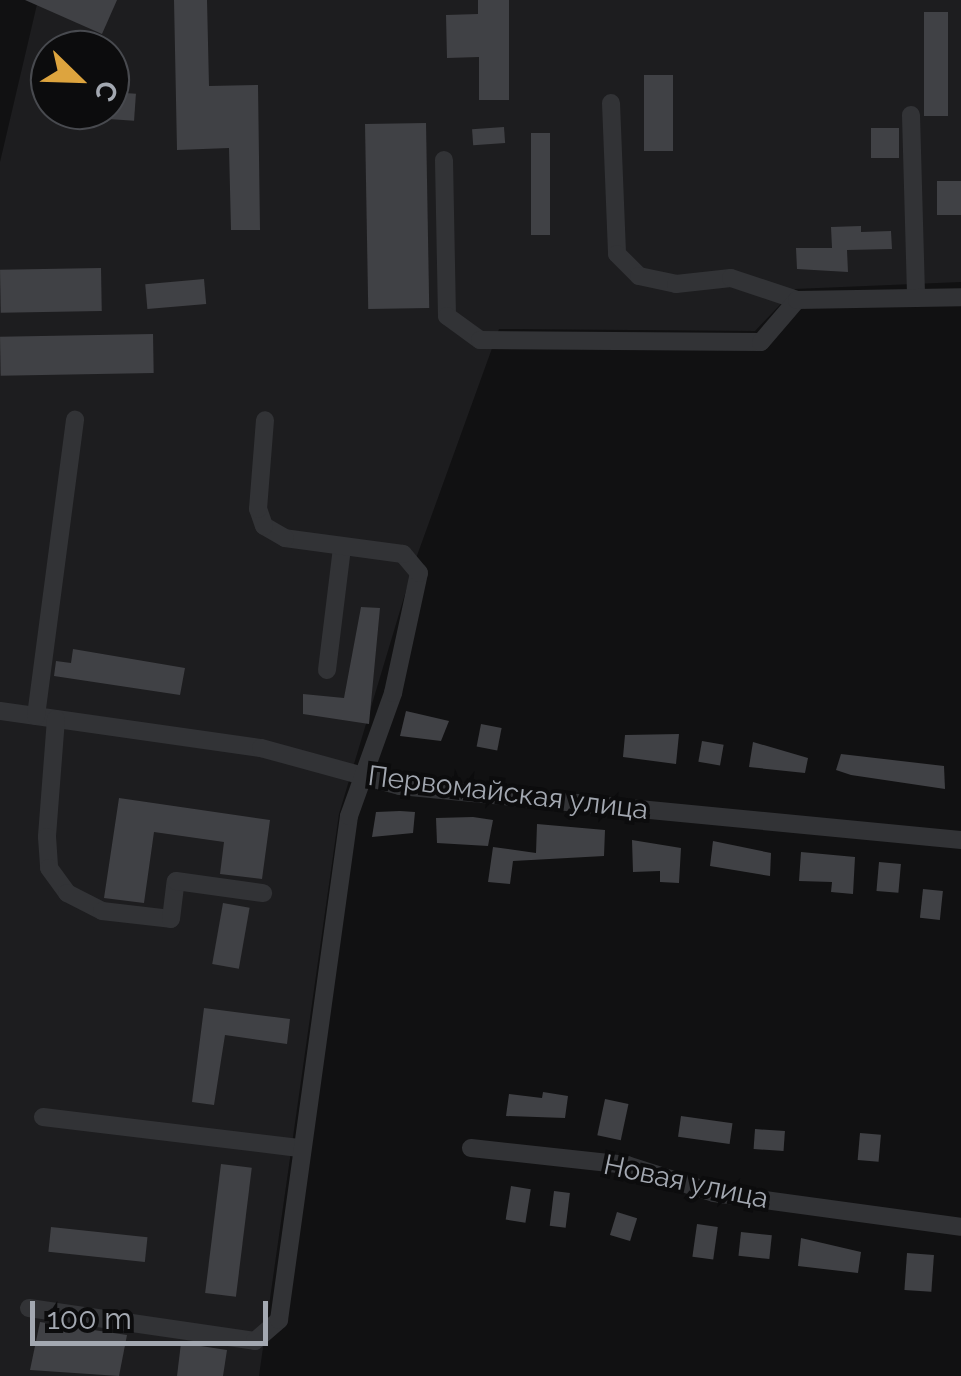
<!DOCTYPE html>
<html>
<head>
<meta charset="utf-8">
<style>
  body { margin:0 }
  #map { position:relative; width:961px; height:1376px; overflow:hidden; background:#111112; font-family:Raleway,sans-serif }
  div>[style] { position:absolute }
  .built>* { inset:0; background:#1d1d1f }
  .building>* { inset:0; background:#404145; transform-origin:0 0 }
  .minor>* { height:18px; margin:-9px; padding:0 9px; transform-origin:9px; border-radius:9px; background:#323336 }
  span { translate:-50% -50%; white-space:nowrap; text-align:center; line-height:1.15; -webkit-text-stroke:8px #0c0c0d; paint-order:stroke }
  .street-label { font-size:28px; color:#a3a8b1 }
  .north { position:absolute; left:30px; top:30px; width:100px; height:100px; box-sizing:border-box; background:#0c0c0d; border:2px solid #484a4f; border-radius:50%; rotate:113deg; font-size:28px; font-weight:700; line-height:40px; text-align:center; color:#a3a8b1 }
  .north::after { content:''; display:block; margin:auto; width:35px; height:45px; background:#dda43e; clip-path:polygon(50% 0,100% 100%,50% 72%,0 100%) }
  .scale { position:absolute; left:30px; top:1301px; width:238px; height:45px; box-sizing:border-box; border:5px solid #a3a8b1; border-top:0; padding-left:12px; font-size:30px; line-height:35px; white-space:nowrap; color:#a3a8b1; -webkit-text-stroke:8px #0c0c0d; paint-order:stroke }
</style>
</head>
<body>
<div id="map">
  <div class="built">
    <i style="clip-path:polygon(evenodd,38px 0,961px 0,961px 282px,795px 289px,755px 331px,499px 329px,414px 564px,339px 814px,259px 1376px,0 1376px,0 162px,38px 0,50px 50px,110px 50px,110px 110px,50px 110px,50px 50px)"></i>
  </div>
  <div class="building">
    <i style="clip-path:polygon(25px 0,117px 0,102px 34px)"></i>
    <i style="clip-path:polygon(174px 0,207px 0,209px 86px,258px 85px,260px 230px,231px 230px,229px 148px,177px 150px)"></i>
    <i style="clip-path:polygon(478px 0,509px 0,509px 100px,479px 100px,479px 57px,447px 58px,446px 15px,478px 14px)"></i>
    <i style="left:924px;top:12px;width:24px;height:104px"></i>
    <i style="left:644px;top:75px;width:29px;height:76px"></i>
    <i style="left:110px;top:92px;width:26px;height:27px;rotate:4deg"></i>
    <i style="left:426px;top:123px;width:185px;height:61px;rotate:89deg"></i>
    <i style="left:504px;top:127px;width:16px;height:32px;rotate:86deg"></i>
    <i style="left:871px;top:128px;width:28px;height:30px"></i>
    <i style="left:531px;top:133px;width:19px;height:102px"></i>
    <i style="left:937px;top:181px;width:24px;height:34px"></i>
    <i style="clip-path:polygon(861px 226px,861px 232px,891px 231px,892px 249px,847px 250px,848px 272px,797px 269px,796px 248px,832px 248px,831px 227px)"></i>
    <i style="left:101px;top:268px;width:43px;height:101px;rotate:89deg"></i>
    <i style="left:204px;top:279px;width:25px;height:59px;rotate:85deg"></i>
    <i style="left:153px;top:334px;width:39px;height:153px;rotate:89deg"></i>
    <i style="clip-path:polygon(361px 607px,380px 608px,369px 724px,303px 714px,303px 694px,344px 698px)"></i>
    <i style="clip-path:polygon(73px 649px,185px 668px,180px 695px,54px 676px,56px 661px,71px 663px)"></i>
    <i style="clip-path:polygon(406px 711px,449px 721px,441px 741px,400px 736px)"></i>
    <i style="left:481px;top:724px;width:21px;height:23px;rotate:11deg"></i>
    <i style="clip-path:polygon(679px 734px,676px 764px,623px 757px,625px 735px)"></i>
    <i style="left:702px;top:741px;width:22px;height:21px;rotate:10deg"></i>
    <i style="clip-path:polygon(753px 742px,808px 758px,805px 773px,749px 767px)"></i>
    <i style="clip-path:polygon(841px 754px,944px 766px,945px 789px,851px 775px,836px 770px)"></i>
    <i style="clip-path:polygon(119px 798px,270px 820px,262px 879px,220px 874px,224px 842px,154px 832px,144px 903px,104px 898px)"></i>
    <i style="clip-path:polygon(400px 811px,415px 812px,413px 833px,372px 837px,376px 812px)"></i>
    <i style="clip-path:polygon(473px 817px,493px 820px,488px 846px,437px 843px,436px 818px)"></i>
    <i style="clip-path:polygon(537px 824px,605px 830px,604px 856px,513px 861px,510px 884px,488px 882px,493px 847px,536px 853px)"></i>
    <i style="clip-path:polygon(632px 840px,681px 848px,679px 883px,660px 882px,660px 871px,633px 872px)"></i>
    <i style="clip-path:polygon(713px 841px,771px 853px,770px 876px,710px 866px)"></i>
    <i style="clip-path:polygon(801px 852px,855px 857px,853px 894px,831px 892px,832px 882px,799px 881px)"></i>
    <i style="left:879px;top:862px;width:22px;height:29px;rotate:5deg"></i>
    <i style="left:923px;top:889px;width:20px;height:29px;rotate:6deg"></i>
    <i style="left:223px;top:903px;width:27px;height:62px;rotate:10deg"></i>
    <i style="clip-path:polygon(204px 1008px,290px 1019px,287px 1044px,225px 1035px,214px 1105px,192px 1102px)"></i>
    <i style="clip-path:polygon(543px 1092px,568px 1096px,565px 1118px,506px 1116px,509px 1094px,542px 1098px)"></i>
    <i style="left:605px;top:1099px;width:24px;height:37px;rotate:12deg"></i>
    <i style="left:681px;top:1116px;width:52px;height:21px;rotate:8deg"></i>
    <i style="left:755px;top:1129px;width:30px;height:20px;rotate:4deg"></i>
    <i style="left:860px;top:1133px;width:21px;height:27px;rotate:5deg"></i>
    <i style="left:221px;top:1164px;width:31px;height:130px;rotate:7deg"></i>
    <i style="left:511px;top:1186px;width:20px;height:34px;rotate:9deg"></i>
    <i style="left:554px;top:1191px;width:16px;height:35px;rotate:7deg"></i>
    <i style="left:617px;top:1212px;width:21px;height:24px;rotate:17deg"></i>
    <i style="left:697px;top:1224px;width:21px;height:33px;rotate:8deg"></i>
    <i style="left:51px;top:1227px;width:97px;height:25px;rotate:6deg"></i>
    <i style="left:741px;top:1232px;width:31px;height:24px;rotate:6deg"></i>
    <i style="clip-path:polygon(801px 1238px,861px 1252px,858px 1273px,798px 1266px)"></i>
    <i style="left:907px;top:1253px;width:27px;height:37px;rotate:4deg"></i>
    <i style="clip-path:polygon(40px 1322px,127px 1335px,119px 1376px,30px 1370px)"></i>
    <i style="clip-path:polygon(181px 1343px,227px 1350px,223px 1376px,177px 1376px)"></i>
  </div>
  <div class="minor">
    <i style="left:611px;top:103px;width:151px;rotate:87.7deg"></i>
    <i style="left:617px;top:254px;width:31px;rotate:45deg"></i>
    <i style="left:639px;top:276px;width:38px;rotate:12deg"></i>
    <i style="left:676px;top:284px;width:55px;rotate:-6.2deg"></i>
    <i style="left:731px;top:278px;width:70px;rotate:18.4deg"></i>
    <i style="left:911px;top:115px;width:183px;rotate:88.4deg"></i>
    <i style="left:444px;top:160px;width:156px;rotate:88.9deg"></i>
    <i style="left:447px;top:316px;width:41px;rotate:36deg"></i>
    <i style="left:480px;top:340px;width:281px;rotate:0.4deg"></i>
    <i style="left:761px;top:342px;width:55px;rotate:-49.4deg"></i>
    <i style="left:797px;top:300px;width:164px;rotate:-1deg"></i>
    <i style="left:327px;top:670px;width:124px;rotate:-83deg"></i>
    <i style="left:0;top:711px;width:264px;rotate:8.1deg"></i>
    <i style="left:261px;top:748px;width:144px;rotate:15.3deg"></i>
    <i style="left:400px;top:786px;width:564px;rotate:5.5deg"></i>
    <i style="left:36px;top:716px;width:299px;rotate:-82.5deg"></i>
    <i style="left:56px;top:719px;width:118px;rotate:94.4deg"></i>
    <i style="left:47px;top:837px;width:31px;rotate:86deg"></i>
    <i style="left:49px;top:868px;width:31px;rotate:54deg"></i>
    <i style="left:67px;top:893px;width:39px;rotate:27deg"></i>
    <i style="left:102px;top:911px;width:69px;rotate:6.6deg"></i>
    <i style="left:171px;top:919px;width:38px;rotate:-83deg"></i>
    <i style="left:176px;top:881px;width:88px;rotate:7.9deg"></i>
    <i style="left:43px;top:1117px;width:260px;rotate:6.9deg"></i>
    <i style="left:471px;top:1148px;width:157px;rotate:6.2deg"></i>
    <i style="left:627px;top:1165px;width:91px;rotate:17.8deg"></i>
    <i style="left:714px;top:1193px;width:249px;rotate:7.8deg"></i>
    <i style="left:29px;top:1308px;width:228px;rotate:8.3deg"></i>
    <i style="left:255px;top:1341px;width:32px;rotate:-41deg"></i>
    <i style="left:279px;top:1320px;width:509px;rotate:-82.09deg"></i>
    <i style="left:349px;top:816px;width:131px;rotate:-70.3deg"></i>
    <i style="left:393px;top:693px;width:123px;rotate:-77.8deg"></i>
    <i style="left:419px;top:573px;width:25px;rotate:-130deg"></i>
    <i style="left:403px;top:554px;width:119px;rotate:-172.3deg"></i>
    <i style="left:285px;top:538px;width:24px;rotate:-150deg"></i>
    <i style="left:264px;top:526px;width:18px;rotate:-109deg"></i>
    <i style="left:258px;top:509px;width:89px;rotate:-85.5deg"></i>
  </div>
  <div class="street-label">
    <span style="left:508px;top:793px;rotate:7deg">Первомайская улица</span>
    <span style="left:686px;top:1182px;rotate:12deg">Новая улица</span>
  </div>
  <div class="north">С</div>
  <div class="scale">100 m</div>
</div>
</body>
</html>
